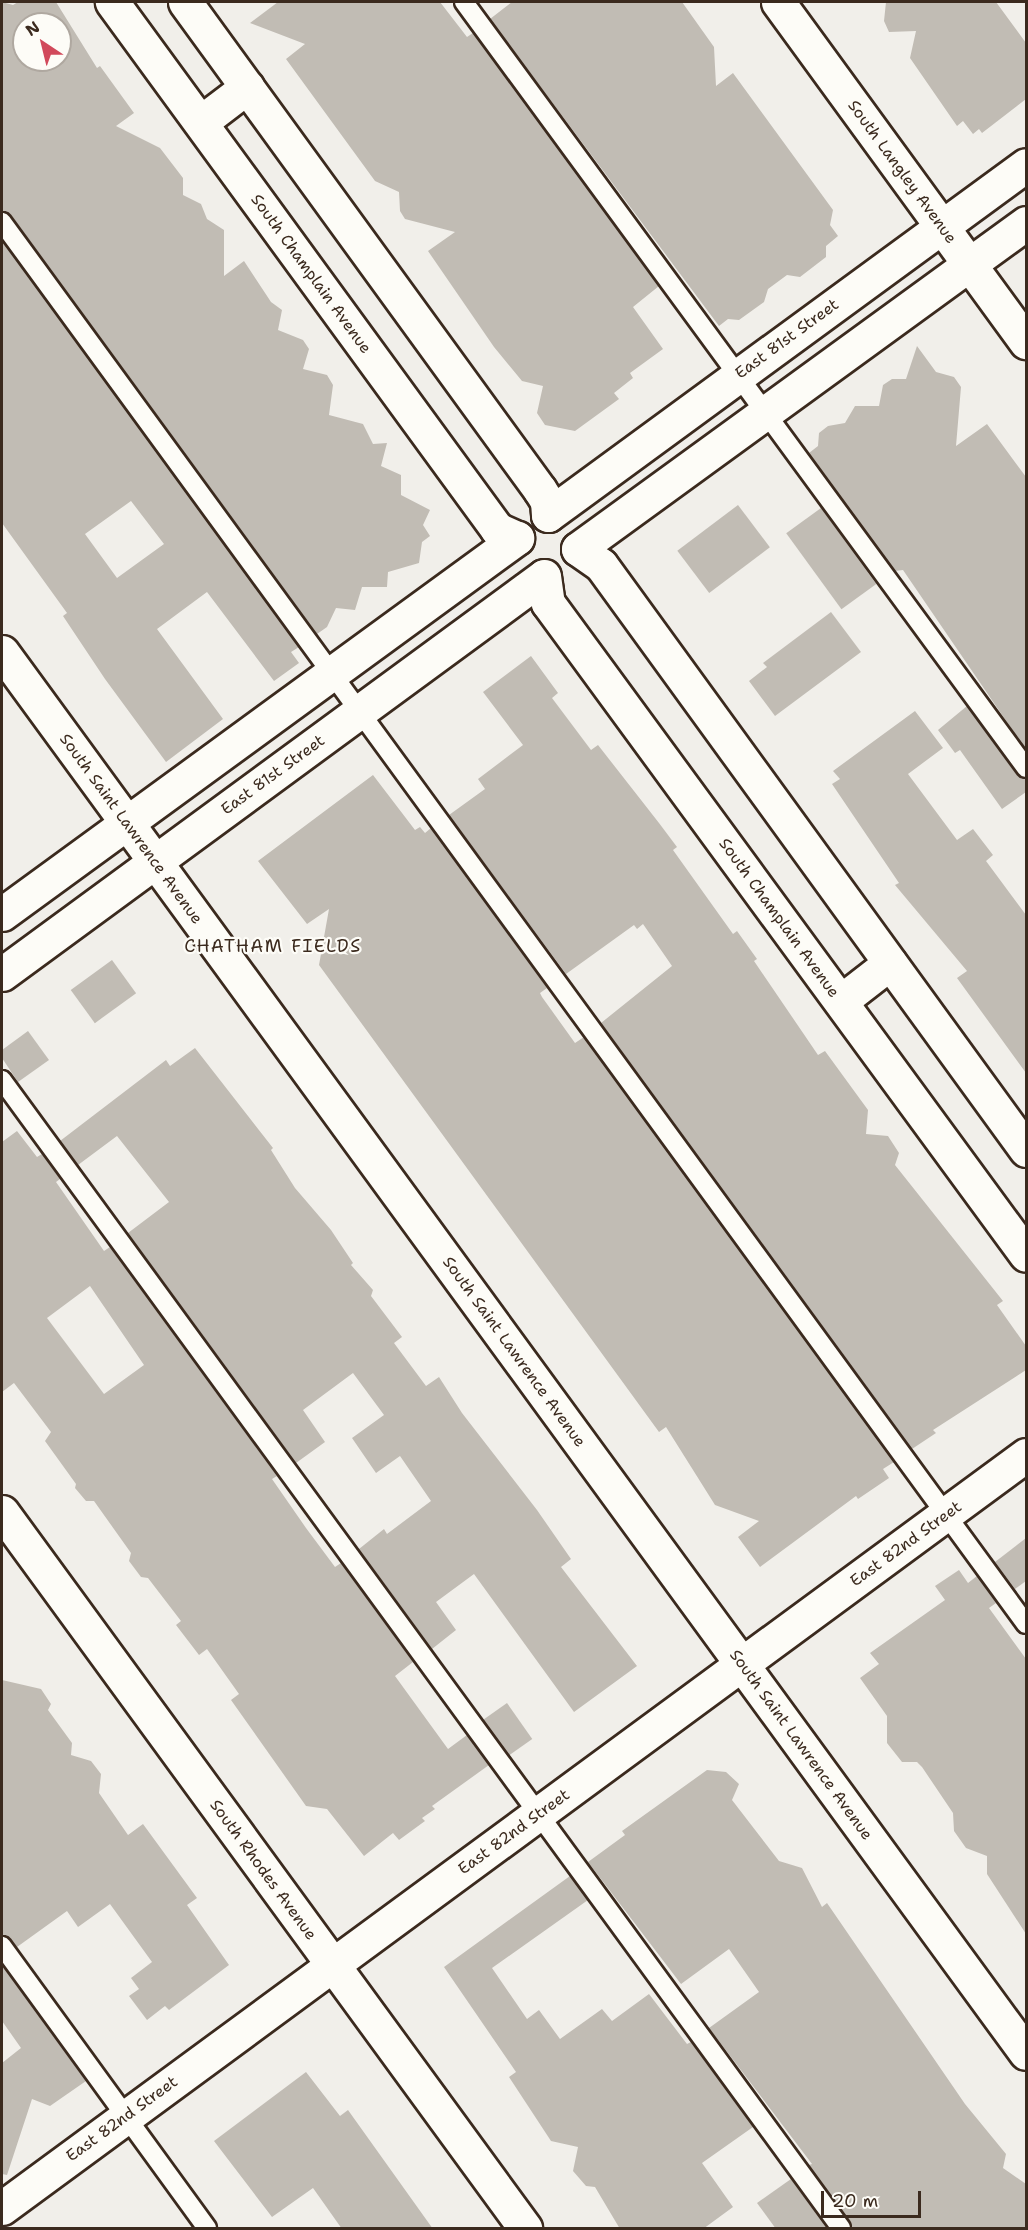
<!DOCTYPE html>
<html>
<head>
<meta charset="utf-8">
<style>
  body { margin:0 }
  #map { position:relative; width:1028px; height:2230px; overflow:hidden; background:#f1efea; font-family:"Shantell Sans",sans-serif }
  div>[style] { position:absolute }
  .building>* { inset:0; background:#c1bcb4; transform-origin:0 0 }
  .roads { filter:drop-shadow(2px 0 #3b2a1e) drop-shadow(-2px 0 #3b2a1e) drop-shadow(0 2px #3b2a1e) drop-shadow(0 -2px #3b2a1e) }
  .service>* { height:18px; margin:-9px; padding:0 9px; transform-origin:9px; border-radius:9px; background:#fdfcf7 }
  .minor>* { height:33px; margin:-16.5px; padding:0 16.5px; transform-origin:16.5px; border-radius:16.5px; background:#fdfcf7 }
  span { translate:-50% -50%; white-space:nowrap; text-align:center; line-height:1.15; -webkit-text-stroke:4.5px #fdfcf7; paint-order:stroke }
  .street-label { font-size:16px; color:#3b2a1e }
  .neighbourhood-label { font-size:18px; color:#3b2a1e; letter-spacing:1.5px }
  .frame { position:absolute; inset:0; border:3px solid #3b2a1e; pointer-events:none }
  .north { position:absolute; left:12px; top:12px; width:60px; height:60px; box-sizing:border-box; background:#fdfcf7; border:2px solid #afa8a0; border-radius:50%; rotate:325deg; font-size:16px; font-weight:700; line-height:24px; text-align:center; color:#3b2a1e }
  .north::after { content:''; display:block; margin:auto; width:21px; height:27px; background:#d1495b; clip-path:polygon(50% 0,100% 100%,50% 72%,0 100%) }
  .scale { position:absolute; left:821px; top:2191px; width:100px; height:27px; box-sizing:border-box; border:3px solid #3b2a1e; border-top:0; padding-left:8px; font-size:18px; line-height:21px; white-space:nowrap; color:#3b2a1e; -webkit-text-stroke:4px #fdfcf7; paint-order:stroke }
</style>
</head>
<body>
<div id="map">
  <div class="building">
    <i style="clip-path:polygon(evenodd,2px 2px,13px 5px,18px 2px,56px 2px,97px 68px,100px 66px,134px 113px,116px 126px,160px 148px,183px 178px,183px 195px,201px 204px,207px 219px,224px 230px,224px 276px,244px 261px,271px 302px,282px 310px,278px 330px,303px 340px,309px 349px,303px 369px,327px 375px,333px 385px,329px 415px,363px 424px,373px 444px,387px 443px,381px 466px,401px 475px,401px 495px,430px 510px,423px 525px,430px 536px,422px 542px,419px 563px,388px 572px,387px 587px,362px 587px,355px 610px,336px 608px,327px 627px,317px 634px,11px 215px,2px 211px,2px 2px,24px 24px,60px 24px,60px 60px,24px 60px,24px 24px)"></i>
    <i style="clip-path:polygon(278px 2px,440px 2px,467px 37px,473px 33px,659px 286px,633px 307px,663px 349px,630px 373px,633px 378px,614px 393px,619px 399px,575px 431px,545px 425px,537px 413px,543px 386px,522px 381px,494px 347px,428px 251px,455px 232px,405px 219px,400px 211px,399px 192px,375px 181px,286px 59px,305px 44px,250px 23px)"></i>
    <i style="clip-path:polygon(512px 2px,682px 2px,714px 47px,716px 86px,733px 73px,833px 210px,830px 225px,838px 236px,826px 246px,826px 257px,800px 277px,787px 275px,768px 289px,764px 302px,739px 320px,728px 319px,719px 326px,490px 19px)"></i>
    <i style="clip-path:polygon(886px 2px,996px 2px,1026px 43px,1026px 99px,982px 133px,979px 129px,973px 134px,963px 121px,957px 126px,910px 58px,916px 31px,889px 32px,884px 21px)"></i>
    <i style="clip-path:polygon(evenodd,2px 240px,299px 647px,291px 652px,299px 663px,274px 681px,207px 592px,157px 629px,223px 719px,166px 762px,105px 679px,63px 616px,67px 613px,2px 523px,2px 240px,131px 501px,164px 544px,117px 578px,85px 534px,131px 501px)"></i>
    <i style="clip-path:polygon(917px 346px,936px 372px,954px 377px,961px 387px,956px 446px,987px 424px,1026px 477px,1026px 750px,903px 570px,895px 571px,809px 453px,818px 446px,819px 433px,828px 426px,845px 423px,855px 406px,879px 406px,883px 385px,892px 379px,906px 379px)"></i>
    <i style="left:738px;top:505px;width:53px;height:76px;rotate:53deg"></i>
    <i style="left:821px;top:508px;width:94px;height:43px;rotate:54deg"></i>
    <i style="clip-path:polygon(831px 612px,861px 652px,775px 716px,749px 681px,767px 667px,763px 663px)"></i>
    <i style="clip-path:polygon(531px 656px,558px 693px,552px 698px,591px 750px,598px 745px,659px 823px,677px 847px,673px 850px,733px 934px,737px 931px,757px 959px,754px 961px,818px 1055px,825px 1051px,868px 1110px,866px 1134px,888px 1136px,899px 1153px,895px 1165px,1003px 1301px,997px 1305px,1026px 1346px,1026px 1370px,933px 1430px,936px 1433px,912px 1449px,601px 1023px,672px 966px,643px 924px,637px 929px,634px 925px,566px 974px,449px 815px,485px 789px,478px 779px,523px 745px,483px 692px)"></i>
    <i style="clip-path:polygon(967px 706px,1017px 775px,1026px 779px,1026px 792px,1002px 809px,960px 750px,955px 753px,938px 730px)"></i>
    <i style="clip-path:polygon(915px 711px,943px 748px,908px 774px,957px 840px,973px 829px,993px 855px,986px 861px,1026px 915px,1026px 1073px,957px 978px,967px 971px,895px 885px,899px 883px,832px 784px,840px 779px,833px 771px)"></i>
    <i style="clip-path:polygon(373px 775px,415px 830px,420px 827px,425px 833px,431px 828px,547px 988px,540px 993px,542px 997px,575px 1043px,584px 1037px,894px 1462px,883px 1469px,889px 1478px,858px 1499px,856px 1496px,760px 1567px,738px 1537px,759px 1521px,715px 1505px,666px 1427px,659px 1432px,319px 965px,329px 909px,307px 924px,258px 861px)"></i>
    <i style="left:112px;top:960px;width:41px;height:51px;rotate:54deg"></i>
    <i style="clip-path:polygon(28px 1031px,49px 1060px,18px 1082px,2px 1058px,2px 1050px)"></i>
    <i style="clip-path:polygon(195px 1048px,273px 1148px,271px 1150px,295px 1188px,331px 1230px,353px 1263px,351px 1265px,373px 1290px,371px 1296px,402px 1337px,394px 1343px,426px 1386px,439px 1377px,462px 1413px,537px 1510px,571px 1559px,561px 1567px,637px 1666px,574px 1712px,474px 1574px,436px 1602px,456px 1630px,432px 1649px,359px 1549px,384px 1529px,387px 1534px,431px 1501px,400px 1456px,376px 1473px,352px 1438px,384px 1415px,353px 1373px,303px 1410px,325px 1442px,296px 1463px,128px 1233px,169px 1202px,117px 1136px,78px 1165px,60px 1141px,166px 1060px,170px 1066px)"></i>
    <i style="clip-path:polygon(evenodd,17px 1131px,37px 1157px,42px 1154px,60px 1179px,56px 1182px,104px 1251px,110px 1247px,277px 1476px,272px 1479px,306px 1528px,335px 1567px,341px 1563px,413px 1662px,395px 1676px,448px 1749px,467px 1735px,489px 1765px,432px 1806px,435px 1809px,422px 1818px,425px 1821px,399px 1840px,393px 1833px,364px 1856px,327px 1809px,306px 1806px,231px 1700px,239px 1694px,207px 1649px,199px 1655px,176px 1625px,181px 1621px,148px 1578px,141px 1577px,129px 1561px,131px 1553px,94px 1501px,86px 1501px,75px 1488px,76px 1484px,45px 1441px,51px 1432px,14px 1383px,2px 1392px,2px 1142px,17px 1131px,90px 1286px,144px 1365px,104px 1394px,47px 1318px,90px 1286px)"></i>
    <i style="clip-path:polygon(1026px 1538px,1026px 1581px,1015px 1589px,995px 1562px)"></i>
    <i style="clip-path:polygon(959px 1570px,968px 1583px,977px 1576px,996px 1603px,989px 1608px,1026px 1659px,1026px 1934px,987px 1874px,987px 1856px,966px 1848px,954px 1831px,953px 1813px,922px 1767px,917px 1762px,902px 1762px,887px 1743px,887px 1716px,860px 1678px,879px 1664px,870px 1653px,945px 1600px,935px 1586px)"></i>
    <i style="clip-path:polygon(2px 1680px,41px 1689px,51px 1704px,48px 1710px,72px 1743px,71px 1755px,91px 1761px,101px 1774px,99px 1793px,128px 1835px,143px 1824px,197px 1898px,187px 1905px,229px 1965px,169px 2010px,165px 2006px,147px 2020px,129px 1996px,139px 1989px,131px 1978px,152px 1962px,110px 1904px,78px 1927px,67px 1911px,17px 1947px,2px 1935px)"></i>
    <i style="left:507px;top:1703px;width:44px;height:29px;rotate:55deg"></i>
    <i style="clip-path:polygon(707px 1770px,726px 1772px,739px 1784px,732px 1800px,779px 1861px,802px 1868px,822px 1907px,827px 1903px,965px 2104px,1006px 2154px,1003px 2168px,1026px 2184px,1026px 2229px,852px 2229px,809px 2165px,812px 2164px,709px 2028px,759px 1992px,729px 1949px,681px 1984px,588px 1862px,625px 1835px,622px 1831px)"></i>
    <i style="clip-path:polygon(570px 1876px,588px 1900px,492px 1968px,527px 2019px,539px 2010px,560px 2039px,602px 2009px,612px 2021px,649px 1994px,687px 2044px,691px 2042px,753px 2127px,702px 2163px,733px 2207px,703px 2229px,620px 2229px,595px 2187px,586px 2186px,573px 2171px,578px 2147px,551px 2141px,509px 2077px,516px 2072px,444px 1967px)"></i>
    <i style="clip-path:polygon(2px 1965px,86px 2081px,50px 2106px,32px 2099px,7px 2175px,2px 2174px,2px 2063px,21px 2048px,2px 2021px)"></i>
    <i style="clip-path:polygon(306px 2072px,340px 2116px,348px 2110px,433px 2229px,342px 2229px,313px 2188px,272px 2217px,214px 2141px)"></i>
    <i style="clip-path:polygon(791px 2179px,827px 2229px,776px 2229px,757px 2203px)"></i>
  </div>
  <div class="roads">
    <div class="service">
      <i style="left:464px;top:2px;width:950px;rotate:53.73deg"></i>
      <i style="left:2px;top:222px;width:1736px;rotate:53.86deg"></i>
      <i style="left:2px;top:1080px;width:1422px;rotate:53.84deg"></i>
      <i style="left:2px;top:1946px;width:349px;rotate:54deg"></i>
    </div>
    <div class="minor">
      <i style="left:185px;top:2px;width:603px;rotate:53.97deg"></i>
      <i style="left:540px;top:490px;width:13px;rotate:58deg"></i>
      <i style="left:547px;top:501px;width:14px;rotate:86deg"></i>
      <i style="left:778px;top:2px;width:421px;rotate:53.9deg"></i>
      <i style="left:201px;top:122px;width:58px;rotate:-37.3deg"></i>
      <i style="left:1026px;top:223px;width:554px;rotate:143.96deg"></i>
      <i style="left:578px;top:549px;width:28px;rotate:35deg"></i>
      <i style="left:601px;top:565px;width:723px;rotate:54deg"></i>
      <i style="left:548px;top:515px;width:592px;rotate:-36.21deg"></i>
      <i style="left:2px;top:652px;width:1735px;rotate:53.84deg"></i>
      <i style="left:2px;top:914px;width:638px;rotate:-36.13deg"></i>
      <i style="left:517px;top:538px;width:22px;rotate:-156deg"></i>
      <i style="left:497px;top:529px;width:653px;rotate:-126.15deg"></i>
      <i style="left:2px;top:974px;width:672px;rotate:-36.29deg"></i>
      <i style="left:544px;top:576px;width:27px;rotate:82deg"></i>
      <i style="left:548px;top:603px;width:808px;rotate:53.75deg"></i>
      <i style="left:841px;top:1001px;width:62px;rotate:-37.8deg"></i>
      <i style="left:2px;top:1512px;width:887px;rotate:53.85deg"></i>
      <i style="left:2px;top:2208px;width:1271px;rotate:-36.33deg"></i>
    </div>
  </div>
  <div class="street-label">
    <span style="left:902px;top:172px;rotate:54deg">South Langley Avenue</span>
    <span style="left:311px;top:274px;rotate:54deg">South Champlain Avenue</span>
    <span style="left:787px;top:339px;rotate:-36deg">East 81st Street</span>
    <span style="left:273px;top:775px;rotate:-36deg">East 81st Street</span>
    <span style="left:131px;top:829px;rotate:54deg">South Saint Lawrence Avenue</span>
    <span style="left:779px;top:918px;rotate:54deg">South Champlain Avenue</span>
    <span style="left:514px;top:1352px;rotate:54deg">South Saint Lawrence Avenue</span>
    <span style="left:906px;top:1544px;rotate:-36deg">East 82nd Street</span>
    <span style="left:801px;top:1745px;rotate:54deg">South Saint Lawrence Avenue</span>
    <span style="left:514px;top:1832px;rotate:-36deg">East 82nd Street</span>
    <span style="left:263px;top:1870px;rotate:54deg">South Rhodes Avenue</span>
    <span style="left:122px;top:2119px;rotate:-36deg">East 82nd Street</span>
  </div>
  <div class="neighbourhood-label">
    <span style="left:273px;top:946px">CHATHAM FIELDS</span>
  </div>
  <div class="frame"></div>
  <div class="north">N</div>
  <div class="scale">20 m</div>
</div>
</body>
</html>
